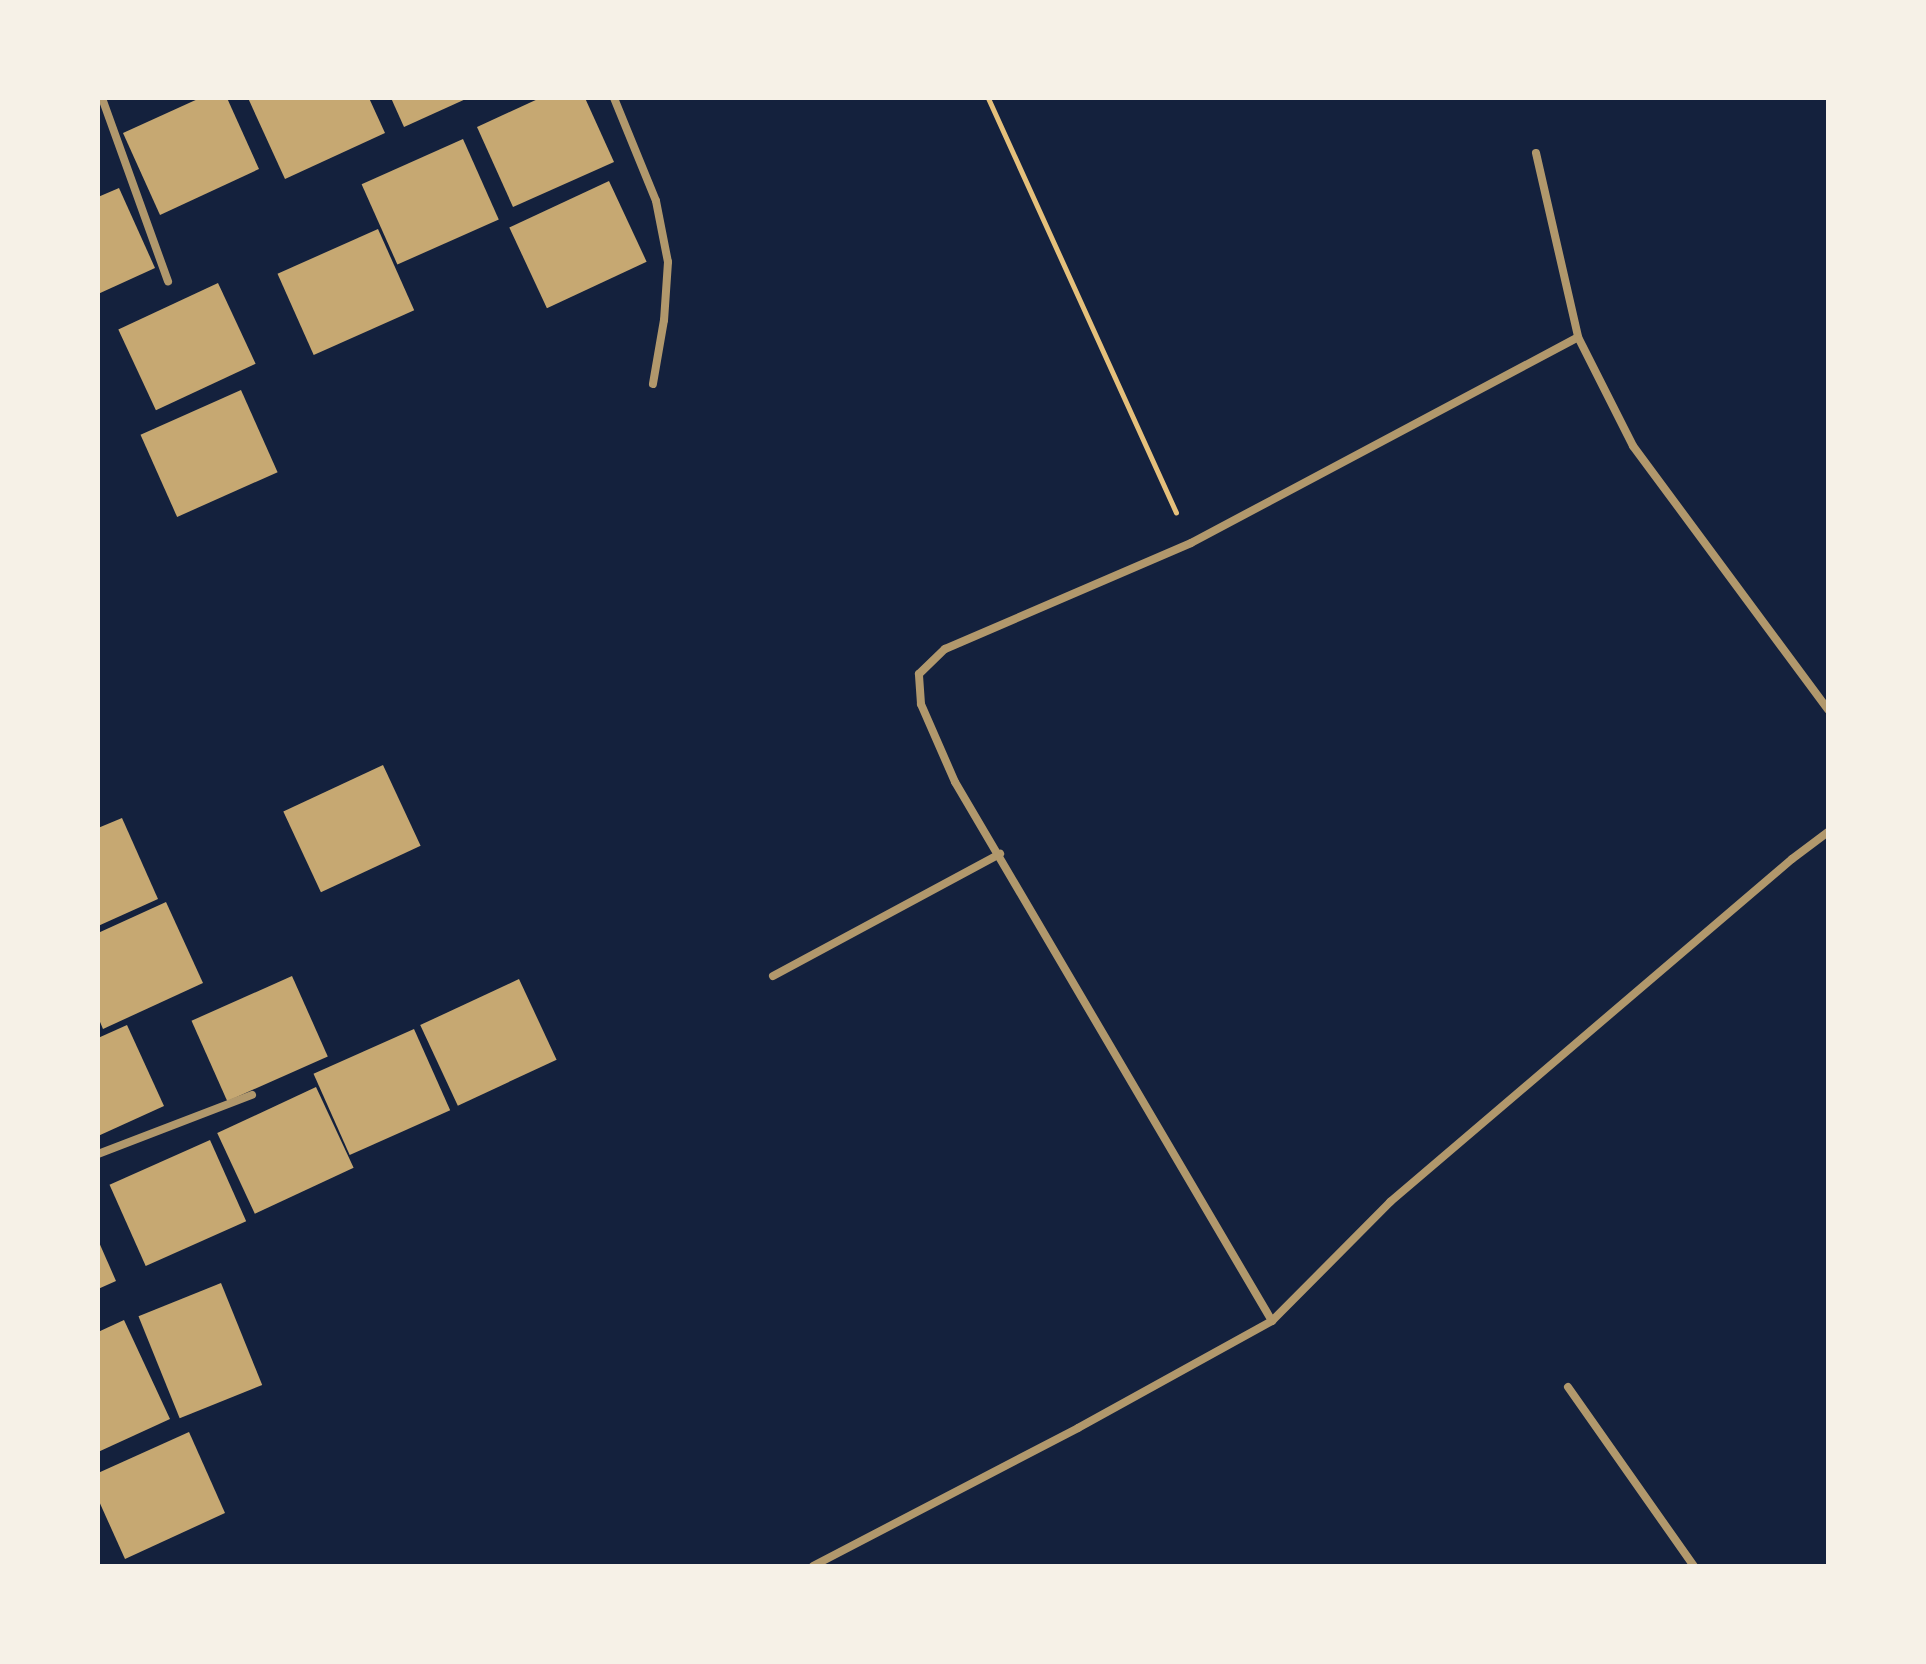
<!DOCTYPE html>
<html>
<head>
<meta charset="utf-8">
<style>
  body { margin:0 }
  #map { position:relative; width:1926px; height:1664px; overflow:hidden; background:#14213d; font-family:"IBM Plex Sans",sans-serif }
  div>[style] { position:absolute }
  .building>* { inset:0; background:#c6a872; transform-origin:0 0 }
  .path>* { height:5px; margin:-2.5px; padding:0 2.5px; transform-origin:2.5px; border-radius:2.5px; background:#e5c07b }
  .minor>* { height:8px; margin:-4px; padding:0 4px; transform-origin:4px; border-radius:4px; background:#b1986c }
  span { translate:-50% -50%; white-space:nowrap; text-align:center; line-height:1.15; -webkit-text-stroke:7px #f6f1e7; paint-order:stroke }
  .frame { position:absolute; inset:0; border:100px solid #f6f1e7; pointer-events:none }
</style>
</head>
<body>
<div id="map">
  <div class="building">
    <i style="clip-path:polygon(200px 98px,227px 98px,259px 169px,160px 215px,123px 133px)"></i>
    <i style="clip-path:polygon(248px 98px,369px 98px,385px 133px,285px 179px)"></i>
    <i style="clip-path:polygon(391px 98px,468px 98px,404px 127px)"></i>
    <i style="clip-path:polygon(540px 98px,585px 98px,614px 162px,513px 207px,477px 127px)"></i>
    <i style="left:463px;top:139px;width:88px;height:111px;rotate:66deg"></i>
    <i style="left:609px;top:181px;width:89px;height:110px;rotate:65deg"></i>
    <i style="clip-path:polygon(119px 188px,155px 268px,98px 294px,98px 197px)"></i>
    <i style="left:378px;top:229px;width:89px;height:110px;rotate:66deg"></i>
    <i style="left:218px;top:283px;width:89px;height:110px;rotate:65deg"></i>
    <i style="left:241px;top:390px;width:90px;height:110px;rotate:66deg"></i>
    <i style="left:383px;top:765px;width:89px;height:110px;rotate:65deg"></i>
    <i style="clip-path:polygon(122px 818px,158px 899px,98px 926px,98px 828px)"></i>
    <i style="clip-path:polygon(166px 902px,203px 983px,103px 1029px,98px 1017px,98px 933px)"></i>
    <i style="left:292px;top:976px;width:88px;height:110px;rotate:66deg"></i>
    <i style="left:519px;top:979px;width:89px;height:109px;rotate:65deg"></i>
    <i style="clip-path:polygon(127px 1025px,164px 1106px,98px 1136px,98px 1038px)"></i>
    <i style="left:414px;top:1029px;width:89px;height:110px;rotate:66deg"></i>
    <i style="left:316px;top:1087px;width:89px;height:109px;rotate:65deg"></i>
    <i style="left:210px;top:1140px;width:89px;height:110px;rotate:66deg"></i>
    <i style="clip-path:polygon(98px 1240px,116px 1281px,98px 1289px)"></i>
    <i style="left:221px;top:1283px;width:110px;height:89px;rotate:68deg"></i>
    <i style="clip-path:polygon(124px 1320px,170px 1419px,98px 1452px,98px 1332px)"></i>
    <i style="clip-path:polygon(189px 1432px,225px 1513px,125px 1559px,98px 1499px,98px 1473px)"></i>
  </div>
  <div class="path">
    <i style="left:988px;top:98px;width:455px;rotate:65.6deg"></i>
  </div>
  <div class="minor">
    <i style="left:102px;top:98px;width:195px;rotate:70.2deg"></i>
    <i style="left:614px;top:98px;width:111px;rotate:67.8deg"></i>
    <i style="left:656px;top:201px;width:62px;rotate:78.9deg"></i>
    <i style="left:668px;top:262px;width:58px;rotate:93.9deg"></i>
    <i style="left:664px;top:320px;width:65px;rotate:99.8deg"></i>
    <i style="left:1536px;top:153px;width:189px;rotate:77.1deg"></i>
    <i style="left:1578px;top:337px;width:122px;rotate:63.2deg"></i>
    <i style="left:1633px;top:446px;width:328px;rotate:53.5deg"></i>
    <i style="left:773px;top:976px;width:258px;rotate:-28.3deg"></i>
    <i style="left:98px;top:1154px;width:165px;rotate:-21deg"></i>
    <i style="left:1272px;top:1321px;width:625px;rotate:-120.46deg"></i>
    <i style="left:955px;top:782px;width:85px;rotate:-113.6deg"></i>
    <i style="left:921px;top:704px;width:30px;rotate:-94deg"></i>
    <i style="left:919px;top:674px;width:36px;rotate:-44deg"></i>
    <i style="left:945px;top:649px;width:268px;rotate:-23.3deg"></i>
    <i style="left:1191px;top:543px;width:438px;rotate:-28deg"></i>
    <i style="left:1568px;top:1387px;width:219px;rotate:54.9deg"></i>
    <i style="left:813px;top:1566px;width:299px;rotate:-27.5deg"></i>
    <i style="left:1078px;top:1428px;width:222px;rotate:-28.9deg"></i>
    <i style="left:1272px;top:1321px;width:168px;rotate:-45.2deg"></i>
    <i style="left:1390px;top:1202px;width:528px;rotate:-40.47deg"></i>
    <i style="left:1792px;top:859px;width:45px;rotate:-36.9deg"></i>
  </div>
  <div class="frame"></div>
</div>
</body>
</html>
